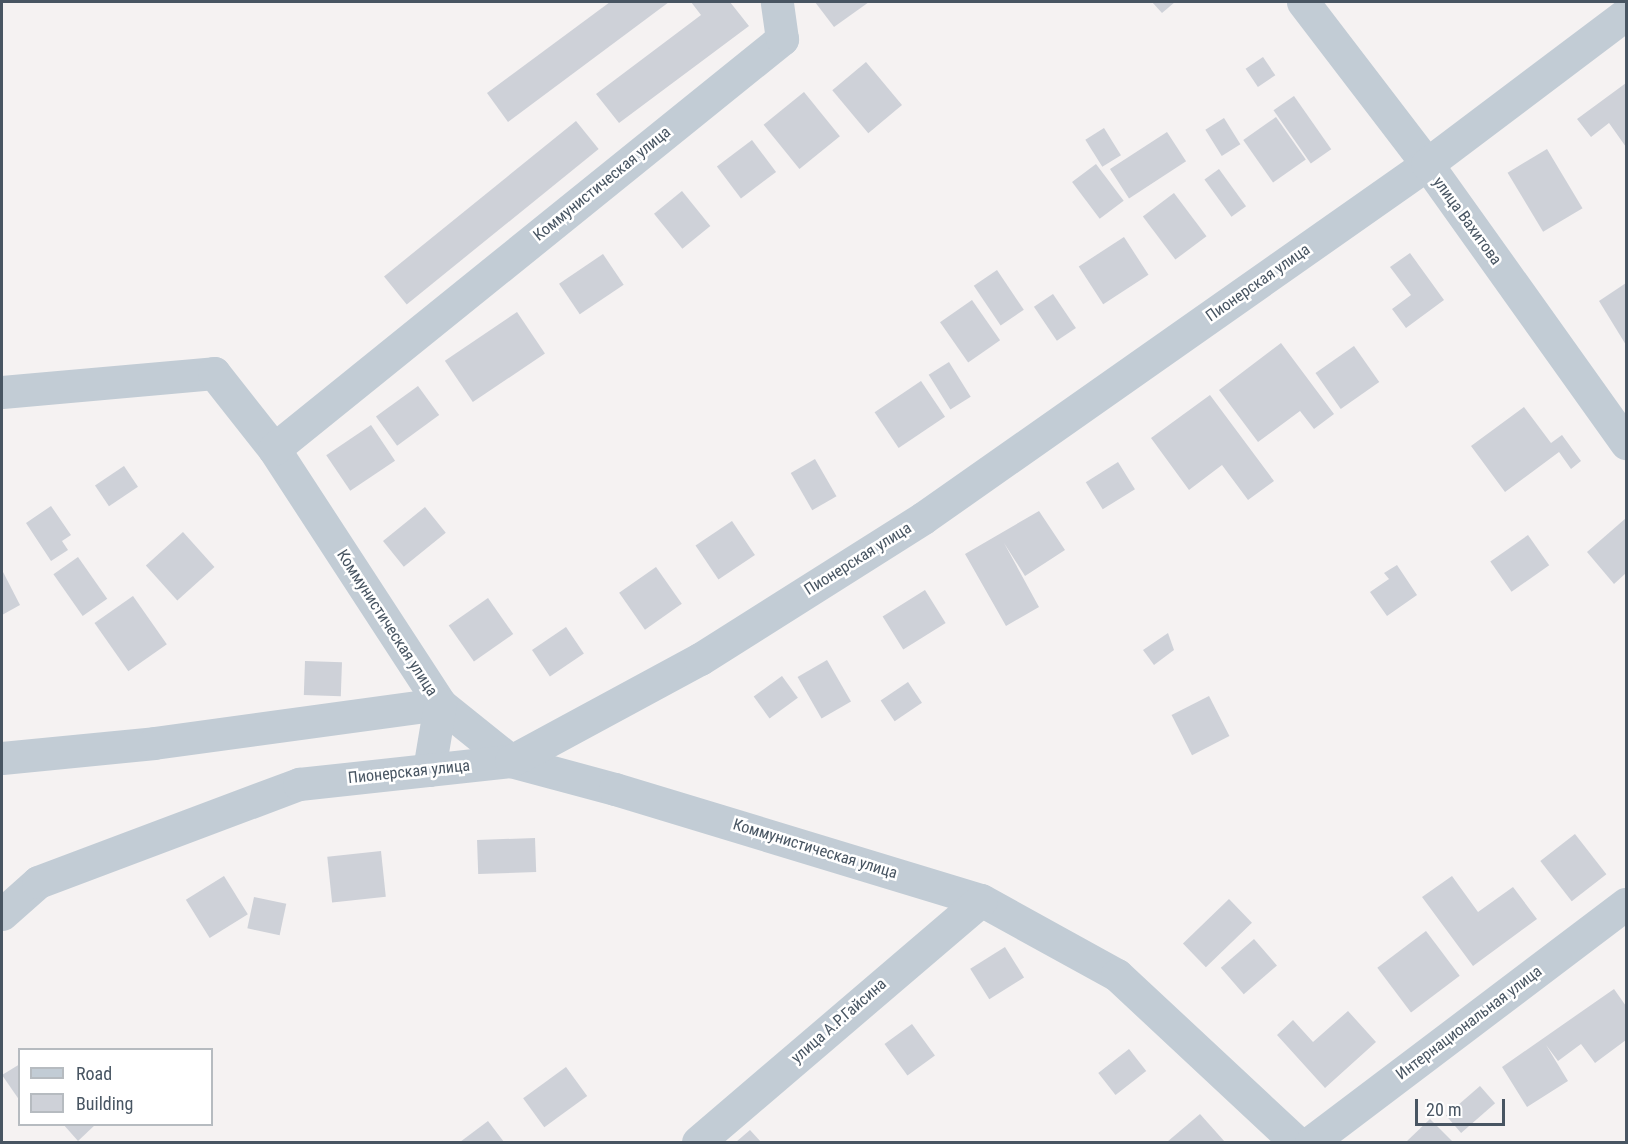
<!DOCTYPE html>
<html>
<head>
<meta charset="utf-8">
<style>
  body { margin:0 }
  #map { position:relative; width:1628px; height:1144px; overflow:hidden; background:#f5f2f2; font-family:"Roboto Condensed",sans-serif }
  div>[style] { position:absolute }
  .building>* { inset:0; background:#ced1d8; transform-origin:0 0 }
  .minor>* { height:33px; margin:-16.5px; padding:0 16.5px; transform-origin:16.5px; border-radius:16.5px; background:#c2ccd5 }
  span { translate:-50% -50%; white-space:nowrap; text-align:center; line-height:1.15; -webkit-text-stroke:5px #fff; paint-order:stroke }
  .street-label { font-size:16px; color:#485562 }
  .frame { position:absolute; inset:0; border:3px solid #485562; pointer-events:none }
  .legend { position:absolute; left:18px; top:1048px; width:195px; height:78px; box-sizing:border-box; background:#fff; border:2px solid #b6bbc0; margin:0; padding:8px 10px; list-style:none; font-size:18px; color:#485562 }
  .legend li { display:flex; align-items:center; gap:12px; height:30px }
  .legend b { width:30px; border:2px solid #b6bbc0 }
  .scale { position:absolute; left:1415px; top:1099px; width:90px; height:27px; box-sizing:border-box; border:3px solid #485562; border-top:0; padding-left:8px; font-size:18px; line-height:21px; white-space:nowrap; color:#485562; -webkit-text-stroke:4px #fff; paint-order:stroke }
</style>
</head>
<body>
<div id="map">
  <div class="building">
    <i style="clip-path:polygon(610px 2px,669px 2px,508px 122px,487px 93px)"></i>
    <i style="clip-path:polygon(691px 2px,730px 2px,749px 26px,619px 123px,596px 94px,701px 15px)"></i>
    <i style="clip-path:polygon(815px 2px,869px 2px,834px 27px)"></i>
    <i style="clip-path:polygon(1152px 2px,1175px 2px,1162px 13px)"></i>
    <i style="left:1263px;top:57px;width:22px;height:21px;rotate:56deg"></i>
    <i style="left:866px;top:62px;width:56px;height:44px;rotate:50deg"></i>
    <i style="clip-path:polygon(1626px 83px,1626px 147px,1609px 123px,1591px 137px,1577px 119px)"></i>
    <i style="left:804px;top:92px;width:57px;height:52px;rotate:51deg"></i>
    <i style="left:1294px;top:96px;width:65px;height:25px;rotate:55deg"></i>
    <i style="left:1276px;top:117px;width:52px;height:40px;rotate:55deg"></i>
    <i style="left:1224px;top:118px;width:31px;height:22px;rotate:58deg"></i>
    <i style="left:576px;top:121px;width:36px;height:247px;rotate:51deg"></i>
    <i style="left:1104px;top:128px;width:32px;height:22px;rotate:58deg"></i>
    <i style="left:1167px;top:132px;width:35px;height:68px;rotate:57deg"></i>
    <i style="left:752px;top:140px;width:40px;height:44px;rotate:53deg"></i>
    <i style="left:1547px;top:149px;width:69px;height:46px;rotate:59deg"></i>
    <i style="left:1096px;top:164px;width:46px;height:30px;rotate:53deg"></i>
    <i style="left:1219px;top:169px;width:46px;height:18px;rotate:54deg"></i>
    <i style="left:682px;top:191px;width:45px;height:36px;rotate:51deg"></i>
    <i style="left:1174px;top:193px;width:54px;height:39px;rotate:53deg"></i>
    <i style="left:1124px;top:237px;width:45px;height:54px;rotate:57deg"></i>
    <i style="clip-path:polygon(1410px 253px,1444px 300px,1406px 328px,1392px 309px,1411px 295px,1390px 267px)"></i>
    <i style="left:603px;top:254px;width:37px;height:53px;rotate:56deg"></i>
    <i style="left:997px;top:270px;width:48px;height:28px;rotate:56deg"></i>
    <i style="clip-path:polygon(1626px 283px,1626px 345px,1599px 301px)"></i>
    <i style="left:1053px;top:294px;width:41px;height:23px;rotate:56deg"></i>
    <i style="left:972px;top:300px;width:49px;height:39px;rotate:55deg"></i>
    <i style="left:517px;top:312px;width:50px;height:87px;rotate:56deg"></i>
    <i style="clip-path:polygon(1281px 343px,1334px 414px,1314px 429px,1300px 411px,1258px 442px,1219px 390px)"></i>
    <i style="left:1354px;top:346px;width:44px;height:47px;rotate:55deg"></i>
    <i style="left:949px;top:362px;width:41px;height:24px;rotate:58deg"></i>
    <i style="left:921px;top:381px;width:43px;height:56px;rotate:56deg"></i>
    <i style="left:418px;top:386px;width:36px;height:52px;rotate:54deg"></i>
    <i style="clip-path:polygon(1210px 395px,1274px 481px,1248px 500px,1222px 465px,1189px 490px,1151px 438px)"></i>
    <i style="clip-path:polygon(1524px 407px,1551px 443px,1562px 435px,1581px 461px,1571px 469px,1559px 452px,1505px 492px,1471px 446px)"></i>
    <i style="left:371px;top:425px;width:43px;height:54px;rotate:56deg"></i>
    <i style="left:815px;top:459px;width:43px;height:28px;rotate:60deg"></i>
    <i style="left:1118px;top:462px;width:32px;height:38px;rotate:58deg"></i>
    <i style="left:124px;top:466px;width:25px;height:35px;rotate:56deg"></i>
    <i style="clip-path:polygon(51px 506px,71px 535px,62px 541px,68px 550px,51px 561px,26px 523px)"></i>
    <i style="left:425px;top:507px;width:33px;height:54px;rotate:51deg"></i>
    <i style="clip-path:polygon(1039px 511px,1065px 550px,1025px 576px,1004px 543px,1039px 607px,1006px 626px,965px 554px)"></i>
    <i style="clip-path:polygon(1626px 518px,1626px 573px,1614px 584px,1587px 552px)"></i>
    <i style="left:732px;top:521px;width:41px;height:44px;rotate:56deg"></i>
    <i style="left:183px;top:532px;width:47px;height:50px;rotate:48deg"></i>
    <i style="left:1528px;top:535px;width:37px;height:46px;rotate:55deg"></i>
    <i style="left:78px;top:557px;width:51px;height:30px;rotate:55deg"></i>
    <i style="clip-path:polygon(1397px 565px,1417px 595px,1387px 616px,1370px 592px,1389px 579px,1384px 573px)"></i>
    <i style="left:656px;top:567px;width:45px;height:45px;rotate:55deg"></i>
    <i style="clip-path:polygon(2px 570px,20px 605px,2px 615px)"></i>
    <i style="left:925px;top:590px;width:39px;height:50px;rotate:58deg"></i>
    <i style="left:133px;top:596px;width:59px;height:47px;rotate:55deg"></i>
    <i style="left:488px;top:598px;width:44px;height:48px;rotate:55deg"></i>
    <i style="left:566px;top:627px;width:32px;height:41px;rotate:56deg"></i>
    <i style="clip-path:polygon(1168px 633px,1174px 650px,1154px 665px,1143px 650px)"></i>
    <i style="left:827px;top:660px;width:48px;height:34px;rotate:60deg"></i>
    <i style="left:305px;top:661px;width:37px;height:34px;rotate:2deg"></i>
    <i style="left:782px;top:676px;width:27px;height:35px;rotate:54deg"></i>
    <i style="left:908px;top:682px;width:25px;height:33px;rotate:56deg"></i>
    <i style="left:1209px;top:696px;width:45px;height:42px;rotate:63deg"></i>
    <i style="left:1575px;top:834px;width:51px;height:44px;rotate:52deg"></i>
    <i style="left:535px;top:838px;width:34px;height:58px;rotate:88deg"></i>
    <i style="left:381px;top:851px;width:46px;height:54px;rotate:84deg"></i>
    <i style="left:224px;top:876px;width:45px;height:45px;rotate:58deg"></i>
    <i style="clip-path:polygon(1452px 876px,1478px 912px,1513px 887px,1537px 919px,1473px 966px,1422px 897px)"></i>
    <i style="left:254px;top:897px;width:33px;height:32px;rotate:12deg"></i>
    <i style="left:1229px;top:899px;width:33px;height:64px;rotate:46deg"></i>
    <i style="left:1426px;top:931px;width:56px;height:61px;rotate:53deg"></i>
    <i style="left:1254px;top:939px;width:35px;height:44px;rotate:49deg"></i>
    <i style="left:1005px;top:947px;width:36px;height:41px;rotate:58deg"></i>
    <i style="clip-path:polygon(1614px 989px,1626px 1006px,1626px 1040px,1595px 1063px,1581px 1044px,1558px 1061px,1546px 1045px,1568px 1081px,1527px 1107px,1502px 1067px)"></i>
    <i style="clip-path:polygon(1348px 1011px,1376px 1042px,1325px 1088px,1277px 1035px,1293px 1020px,1313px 1042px)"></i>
    <i style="left:912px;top:1024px;width:39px;height:34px;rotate:54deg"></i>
    <i style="left:1129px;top:1049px;width:28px;height:39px;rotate:52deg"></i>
    <i style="clip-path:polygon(20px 1064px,20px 1101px,2px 1075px)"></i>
    <i style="left:566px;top:1067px;width:36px;height:53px;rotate:54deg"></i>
    <i style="left:1480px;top:1086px;width:23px;height:45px;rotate:49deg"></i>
    <i style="clip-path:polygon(1200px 1114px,1225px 1142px,1167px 1142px)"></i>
    <i style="clip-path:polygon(1430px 1119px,1453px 1142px,1406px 1142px)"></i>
    <i style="clip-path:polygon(488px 1121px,504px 1142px,460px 1142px)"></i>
    <i style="clip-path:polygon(63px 1124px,96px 1124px,78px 1141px)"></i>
    <i style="clip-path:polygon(750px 1130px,761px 1142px,736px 1142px)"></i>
  </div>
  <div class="minor">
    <i style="left:1303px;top:2px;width:204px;rotate:52.6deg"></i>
    <i style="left:1427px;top:164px;width:343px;rotate:54.5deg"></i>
    <i style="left:2px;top:392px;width:213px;rotate:-5.1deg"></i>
    <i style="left:214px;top:373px;width:97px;rotate:51.7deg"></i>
    <i style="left:274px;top:449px;width:304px;rotate:56.9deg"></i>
    <i style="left:440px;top:704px;width:91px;rotate:38.8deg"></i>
    <i style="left:511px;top:761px;width:108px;rotate:15.1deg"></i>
    <i style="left:615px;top:789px;width:382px;rotate:16.9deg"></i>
    <i style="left:981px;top:900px;width:155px;rotate:28.9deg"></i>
    <i style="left:1117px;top:975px;width:245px;rotate:43deg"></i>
    <i style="left:274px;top:449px;width:653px;rotate:-38.91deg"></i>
    <i style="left:782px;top:39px;width:37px;rotate:-98deg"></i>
    <i style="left:2px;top:758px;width:153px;rotate:-5.6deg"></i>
    <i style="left:154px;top:743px;width:289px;rotate:-7.8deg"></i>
    <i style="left:440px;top:704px;width:67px;rotate:99.5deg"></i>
    <i style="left:2px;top:914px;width:48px;rotate:-41.6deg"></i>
    <i style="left:38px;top:882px;width:279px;rotate:-20.6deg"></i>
    <i style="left:299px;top:784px;width:213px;rotate:-6.2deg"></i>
    <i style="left:511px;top:761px;width:215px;rotate:-28.4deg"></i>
    <i style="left:700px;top:659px;width:264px;rotate:-32.3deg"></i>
    <i style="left:923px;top:518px;width:616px;rotate:-35.08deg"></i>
    <i style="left:1427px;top:164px;width:249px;rotate:-37deg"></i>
    <i style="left:698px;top:1142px;width:372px;rotate:-40.5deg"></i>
    <i style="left:1311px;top:1142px;width:395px;rotate:-37.1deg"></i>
  </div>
  <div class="street-label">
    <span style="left:602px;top:184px;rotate:-39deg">Коммунистическая улица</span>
    <span style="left:1467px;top:221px;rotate:54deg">улица Вахитова</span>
    <span style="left:1258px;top:283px;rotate:-35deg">Пионерская улица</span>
    <span style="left:858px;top:559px;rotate:-32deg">Пионерская улица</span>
    <span style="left:387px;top:623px;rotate:57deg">Коммунистическая улица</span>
    <span style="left:409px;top:772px;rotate:-6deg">Пионерская улица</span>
    <span style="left:815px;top:849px;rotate:17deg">Коммунистическая улица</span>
    <span style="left:839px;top:1021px;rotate:-41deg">улица А.Р.Гайсина</span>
    <span style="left:1469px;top:1023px;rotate:-37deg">Интернациональная улица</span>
  </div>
  <div class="frame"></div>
  <ul class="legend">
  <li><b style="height:8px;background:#c2ccd5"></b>Road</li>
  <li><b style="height:16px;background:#ced1d8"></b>Building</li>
  </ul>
  <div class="scale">20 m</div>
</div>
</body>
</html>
